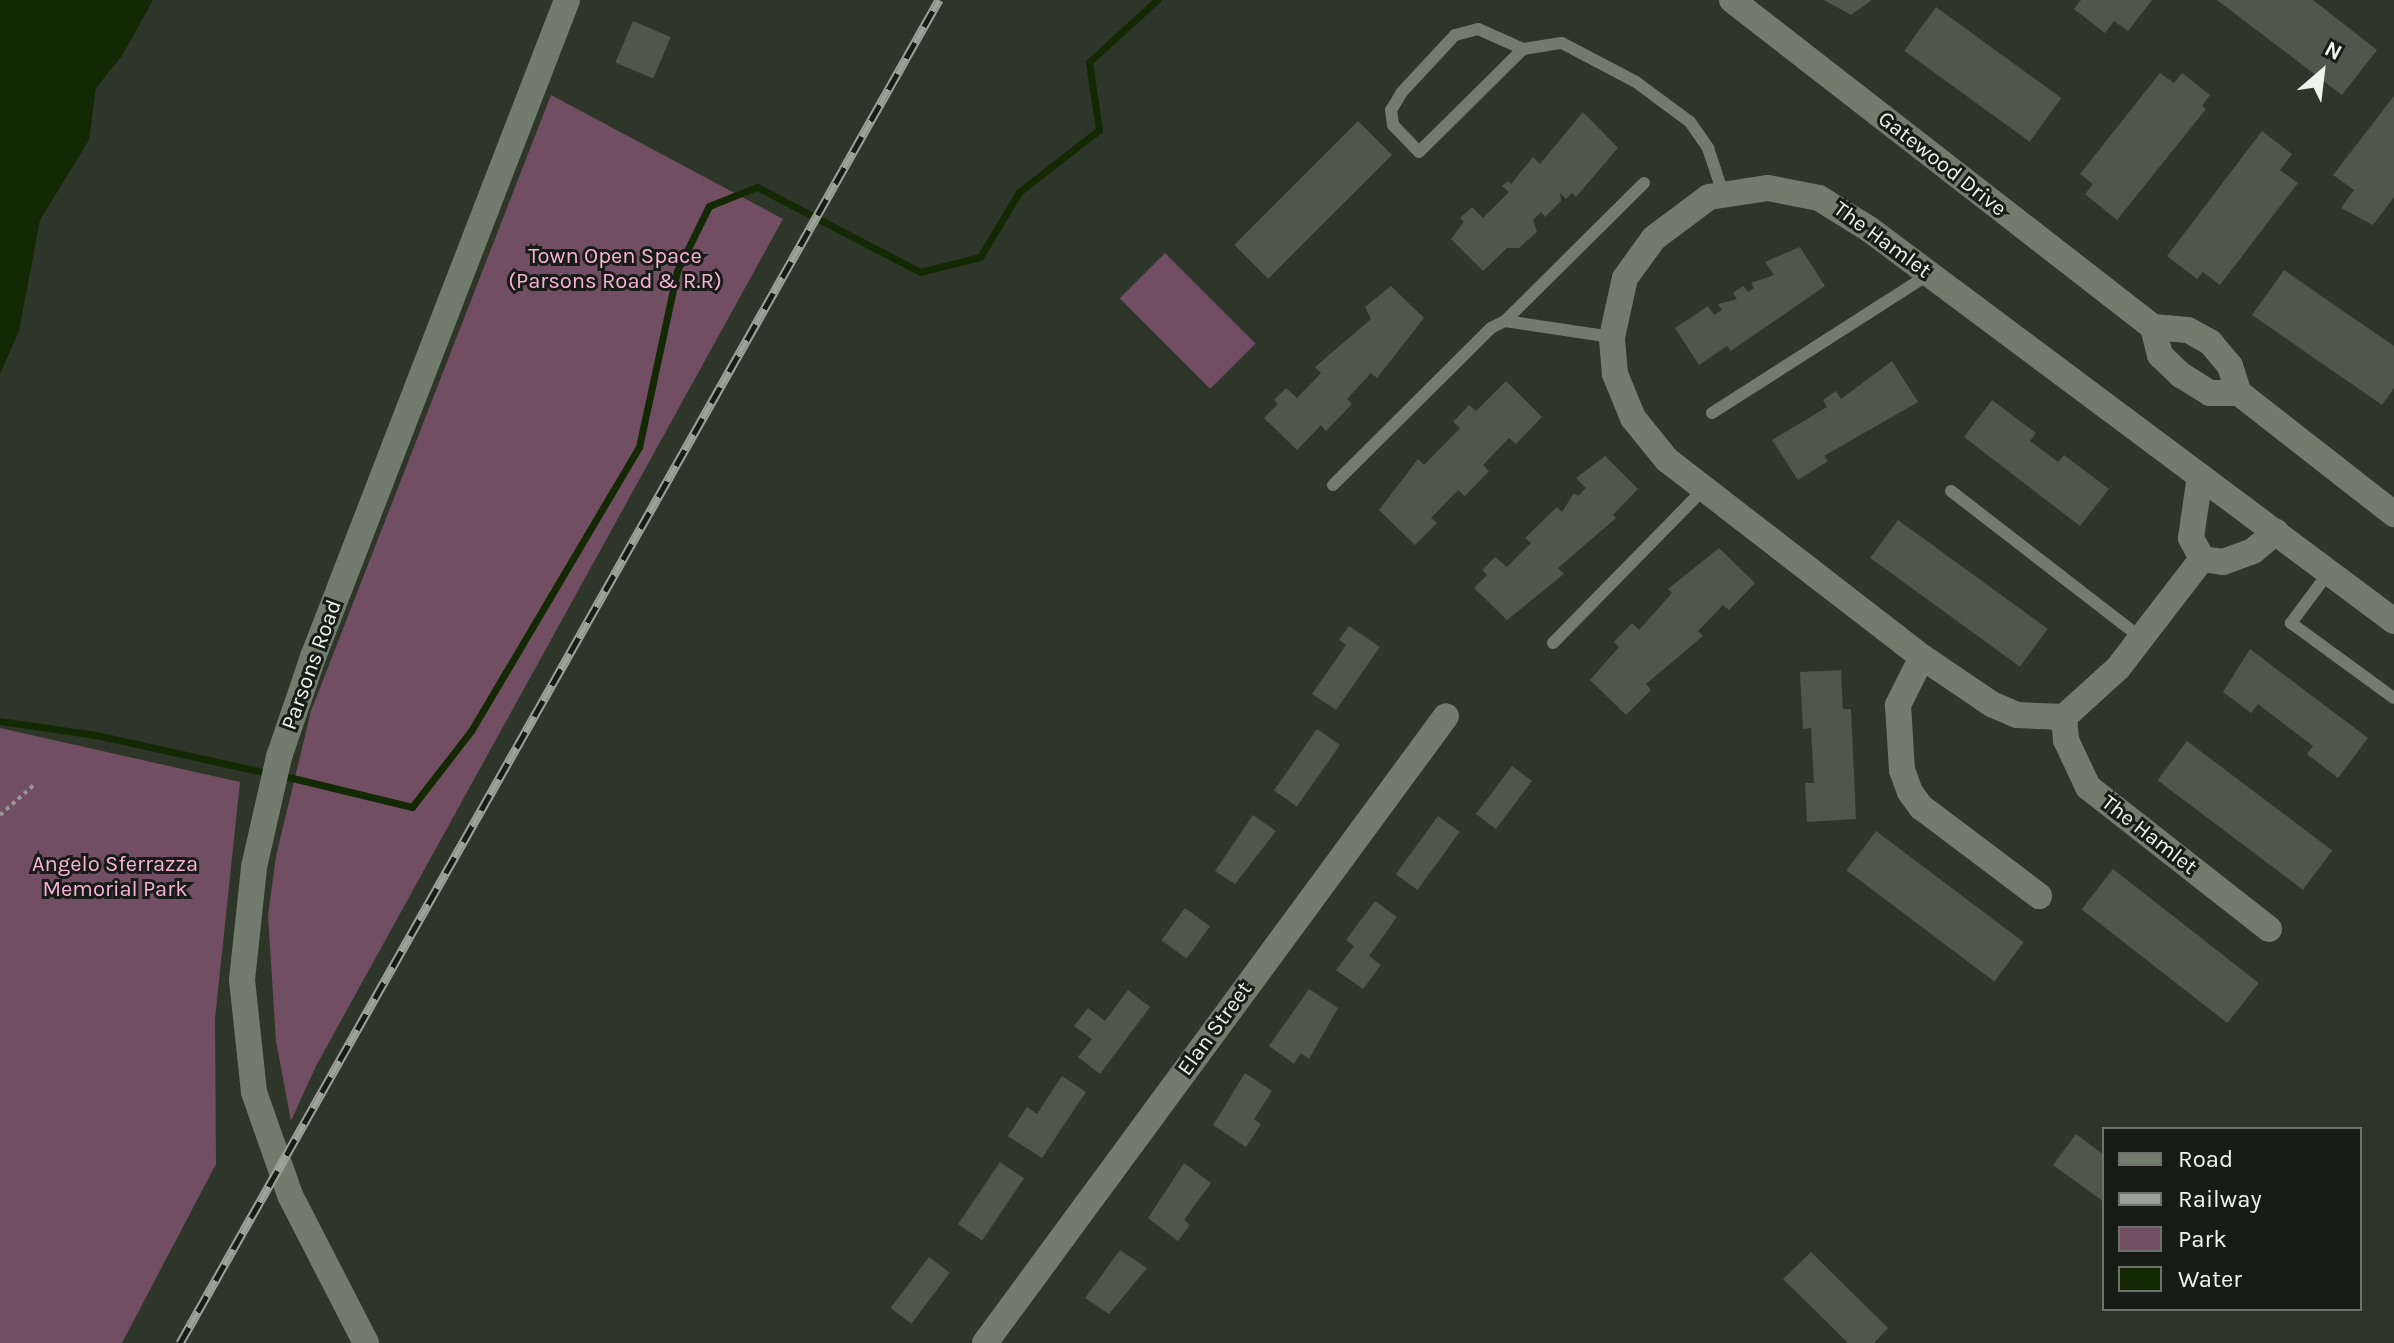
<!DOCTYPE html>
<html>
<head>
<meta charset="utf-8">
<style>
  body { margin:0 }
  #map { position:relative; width:2394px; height:1343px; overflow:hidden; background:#2e3629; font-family:Karla,sans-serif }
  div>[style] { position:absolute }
  .green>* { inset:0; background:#714e61; transform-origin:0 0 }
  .water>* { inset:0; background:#132903 }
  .stream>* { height:7px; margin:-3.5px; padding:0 3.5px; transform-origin:3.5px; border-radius:3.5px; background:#132903 }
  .building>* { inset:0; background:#4e5749; transform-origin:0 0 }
  .path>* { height:4px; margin-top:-2px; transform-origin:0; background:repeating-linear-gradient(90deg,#92988e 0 4px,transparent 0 8px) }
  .service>* { height:12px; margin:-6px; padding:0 6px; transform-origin:6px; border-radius:6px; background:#727c6d }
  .minor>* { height:26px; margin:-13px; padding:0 13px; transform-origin:13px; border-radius:13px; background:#727c6d }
  .rail>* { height:9px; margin-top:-4.5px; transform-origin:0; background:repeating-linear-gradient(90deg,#181c16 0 18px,#9ca298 0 36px); box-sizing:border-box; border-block:2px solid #9ca298 }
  span { translate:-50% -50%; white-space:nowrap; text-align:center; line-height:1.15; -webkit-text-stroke:6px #181c16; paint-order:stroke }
  .street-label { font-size:22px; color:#eef3eb }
  .park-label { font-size:22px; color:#fbb2d9 }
  .legend { position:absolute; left:2102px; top:1127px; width:260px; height:184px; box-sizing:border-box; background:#181c16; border:2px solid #6e726b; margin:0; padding:10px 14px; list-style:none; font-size:24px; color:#eef3eb }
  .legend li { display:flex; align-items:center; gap:16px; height:40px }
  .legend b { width:40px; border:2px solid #6e726b }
  .north { position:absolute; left:2282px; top:32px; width:80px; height:80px; -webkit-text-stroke:6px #181c16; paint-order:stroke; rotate:28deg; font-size:22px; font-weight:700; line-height:32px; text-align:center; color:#eef3eb }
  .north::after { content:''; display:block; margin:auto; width:28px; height:36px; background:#eef3eb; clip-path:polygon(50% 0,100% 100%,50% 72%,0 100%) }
</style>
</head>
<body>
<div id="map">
  <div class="green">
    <i style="clip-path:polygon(551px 95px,783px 219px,316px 1066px,291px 1121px,276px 1041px,268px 915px,276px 856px,311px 711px)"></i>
    <i style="left:1165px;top:253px;width:128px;height:64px;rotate:45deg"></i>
    <i style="clip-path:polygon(0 728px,240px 782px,215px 1019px,216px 1164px,122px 1343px,0 1343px)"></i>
  </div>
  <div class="water">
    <i style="clip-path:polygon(0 0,153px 0,122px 56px,96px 88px,89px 140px,40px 220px,19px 331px,0 374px)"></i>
  </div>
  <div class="stream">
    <i style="left:0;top:721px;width:97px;rotate:8.3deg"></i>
    <i style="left:96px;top:735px;width:176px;rotate:12.5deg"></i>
    <i style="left:280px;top:775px;width:136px;rotate:13.6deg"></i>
    <i style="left:412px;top:807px;width:96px;rotate:-52.2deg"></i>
    <i style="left:471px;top:731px;width:330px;rotate:-59.4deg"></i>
    <i style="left:639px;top:447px;width:180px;rotate:-77.8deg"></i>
    <i style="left:677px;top:271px;width:72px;rotate:-63.8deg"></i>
    <i style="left:709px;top:206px;width:52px;rotate:-21.6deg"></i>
    <i style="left:757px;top:187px;width:184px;rotate:27.5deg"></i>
    <i style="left:920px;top:272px;width:62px;rotate:-14deg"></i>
    <i style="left:980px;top:257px;width:76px;rotate:-59deg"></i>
    <i style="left:1019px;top:192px;width:101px;rotate:-37.8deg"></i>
    <i style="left:1099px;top:130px;width:69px;rotate:-98.4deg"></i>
    <i style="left:1089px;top:62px;width:92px;rotate:-42.4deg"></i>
  </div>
  <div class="building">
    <i style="clip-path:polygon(1824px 0,1872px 0,1851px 15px)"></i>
    <i style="clip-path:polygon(2081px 0,2152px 0,2128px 31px,2114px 21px,2105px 33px,2074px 9px)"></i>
    <i style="clip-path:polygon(2217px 0,2313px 0,2377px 50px,2342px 95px)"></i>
    <i style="left:1936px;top:7px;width:155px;height:54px;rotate:36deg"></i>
    <i style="left:633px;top:21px;width:41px;height:45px;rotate:23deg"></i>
    <i style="clip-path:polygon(2160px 73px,2174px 83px,2182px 73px,2210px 95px,2202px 106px,2206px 109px,2117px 220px,2085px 194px,2093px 184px,2080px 174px)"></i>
    <i style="clip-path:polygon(2394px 96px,2394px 197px,2373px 225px,2341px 208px,2354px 190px,2333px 175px)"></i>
    <i style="clip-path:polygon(1583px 112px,1618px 148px,1576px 197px,1572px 193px,1566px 199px,1560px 193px,1561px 201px,1545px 217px,1541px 212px,1533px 220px,1537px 232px,1519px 248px,1507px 248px,1483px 271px,1451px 239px,1464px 222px,1460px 218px,1472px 207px,1483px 218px,1509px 192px,1502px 186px,1508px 181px,1511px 184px,1533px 157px,1540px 164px)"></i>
    <i style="left:1358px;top:121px;width:48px;height:175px;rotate:45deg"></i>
    <i style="clip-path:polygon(2262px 131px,2292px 154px,2280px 170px,2298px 183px,2220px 285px,2203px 272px,2197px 279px,2167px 256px)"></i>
    <i style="clip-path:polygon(1800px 247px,1825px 286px,1731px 351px,1727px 346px,1699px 365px,1675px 328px,1708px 306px,1714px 315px,1722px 310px,1718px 304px,1737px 299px,1733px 293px,1743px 286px,1748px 292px,1754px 288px,1751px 283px,1774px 275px,1765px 262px)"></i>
    <i style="clip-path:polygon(2284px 270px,2394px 346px,2394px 388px,2382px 405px,2252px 315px)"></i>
    <i style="clip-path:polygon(1391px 286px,1424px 318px,1377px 378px,1371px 373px,1347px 399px,1352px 404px,1326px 431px,1321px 425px,1297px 450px,1264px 418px,1278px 404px,1274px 400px,1286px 388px,1297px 398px,1321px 373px,1315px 367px,1371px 319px,1365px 307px)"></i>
    <i style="clip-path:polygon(1892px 361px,1918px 402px,1824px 456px,1828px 461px,1798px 480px,1772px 440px,1827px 407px,1823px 400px,1836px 391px,1841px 399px)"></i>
    <i style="clip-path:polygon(1506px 381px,1542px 417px,1516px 444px,1509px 438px,1483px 465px,1489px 471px,1465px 496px,1458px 490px,1431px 518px,1437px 523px,1415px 545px,1379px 510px,1418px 459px,1424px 465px,1460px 428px,1453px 422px,1469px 405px,1476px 411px)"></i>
    <i style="clip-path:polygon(1992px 400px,2036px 433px,2030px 441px,2058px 462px,2064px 455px,2109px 489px,2080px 526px,1964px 437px)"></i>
    <i style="clip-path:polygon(1605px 456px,1638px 489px,1613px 515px,1616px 518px,1558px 568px,1564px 574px,1507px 620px,1474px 588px,1487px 575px,1482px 570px,1495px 557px,1507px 567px,1531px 543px,1525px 538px,1557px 507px,1562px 512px,1574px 493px,1578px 496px,1586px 488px,1576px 478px)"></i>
    <i style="left:1898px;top:520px;width:185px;height:47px;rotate:36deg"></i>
    <i style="clip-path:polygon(1719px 548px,1755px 583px,1729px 610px,1723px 605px,1698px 631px,1703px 636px,1646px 684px,1651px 690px,1626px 715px,1590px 680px,1619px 647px,1614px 642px,1632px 623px,1639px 630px,1672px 593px,1668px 589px)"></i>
    <i style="clip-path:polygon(1349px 626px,1380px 647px,1336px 710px,1312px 694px,1346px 645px,1339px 640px)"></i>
    <i style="clip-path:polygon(2250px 649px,2368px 738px,2338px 778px,2307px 754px,2313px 746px,2258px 704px,2251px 713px,2223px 692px)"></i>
    <i style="clip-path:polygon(1841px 670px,1843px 709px,1851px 709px,1856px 819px,1807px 822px,1805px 783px,1814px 783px,1811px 728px,1803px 729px,1800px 672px)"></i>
    <i style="left:1317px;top:729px;width:28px;height:75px;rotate:35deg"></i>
    <i style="left:2187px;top:741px;width:182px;height:49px;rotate:37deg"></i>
    <i style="left:1512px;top:766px;width:25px;height:60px;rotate:37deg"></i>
    <i style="clip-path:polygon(1253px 815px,1276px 831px,1235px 884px,1215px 871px)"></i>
    <i style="left:1438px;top:816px;width:27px;height:72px;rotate:36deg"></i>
    <i style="left:1876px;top:831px;width:185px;height:49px;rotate:37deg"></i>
    <i style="left:2113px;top:869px;width:185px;height:51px;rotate:38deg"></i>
    <i style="clip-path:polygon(1375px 901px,1397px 917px,1369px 956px,1381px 965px,1363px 989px,1336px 970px,1354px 946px,1346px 940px)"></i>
    <i style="left:1185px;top:908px;width:31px;height:40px;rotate:36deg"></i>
    <i style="clip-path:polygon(1309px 989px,1338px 1008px,1309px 1059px,1301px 1053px,1294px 1064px,1269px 1046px)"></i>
    <i style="clip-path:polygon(1128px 990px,1150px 1007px,1100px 1074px,1078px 1057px,1092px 1039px,1074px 1026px,1088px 1008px,1105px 1021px)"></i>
    <i style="clip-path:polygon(1245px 1073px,1272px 1091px,1254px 1119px,1261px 1124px,1246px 1147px,1213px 1125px)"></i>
    <i style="clip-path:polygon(1062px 1076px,1086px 1092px,1042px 1158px,1008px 1136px,1027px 1107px,1037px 1114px)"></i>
    <i style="clip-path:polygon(2076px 1134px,2104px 1155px,2104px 1202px,2053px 1165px)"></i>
    <i style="left:1000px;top:1162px;width:29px;height:75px;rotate:34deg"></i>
    <i style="clip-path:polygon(1184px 1163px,1211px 1183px,1184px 1220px,1190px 1225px,1178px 1241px,1148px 1218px)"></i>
    <i style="clip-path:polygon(1120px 1250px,1147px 1268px,1109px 1314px,1085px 1298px)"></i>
    <i style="clip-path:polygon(1811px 1252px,1888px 1328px,1874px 1343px,1848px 1343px,1783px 1279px)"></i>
    <i style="left:929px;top:1257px;width:26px;height:64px;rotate:37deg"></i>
  </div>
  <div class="path">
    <i style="left:0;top:815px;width:47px;rotate:-41.5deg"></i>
  </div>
  <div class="service">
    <i style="left:1523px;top:49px;width:49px;rotate:-156deg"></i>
    <i style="left:1478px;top:29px;width:24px;rotate:165deg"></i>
    <i style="left:1455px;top:35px;width:78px;rotate:132.9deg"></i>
    <i style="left:1402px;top:92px;width:21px;rotate:121deg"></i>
    <i style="left:1391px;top:110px;width:15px;rotate:82deg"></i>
    <i style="left:1393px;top:125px;width:37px;rotate:46deg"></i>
    <i style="left:1419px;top:152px;width:146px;rotate:-44.7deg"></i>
    <i style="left:1523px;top:49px;width:39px;rotate:-9deg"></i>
    <i style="left:1562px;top:43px;width:84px;rotate:27.8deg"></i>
    <i style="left:1636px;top:82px;width:67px;rotate:36.5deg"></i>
    <i style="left:1690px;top:122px;width:32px;rotate:55deg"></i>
    <i style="left:1708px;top:148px;width:47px;rotate:71.6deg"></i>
    <i style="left:1505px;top:321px;width:196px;rotate:-44.8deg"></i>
    <i style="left:1712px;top:413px;width:258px;rotate:-32.6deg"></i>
    <i style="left:1333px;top:485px;width:223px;rotate:-44.8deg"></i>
    <i style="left:1491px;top:328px;width:16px;rotate:-27deg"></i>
    <i style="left:1505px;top:321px;width:108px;rotate:8.5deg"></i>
    <i style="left:1951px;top:491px;width:240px;rotate:37.7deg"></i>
    <i style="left:2329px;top:572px;width:64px;rotate:126.7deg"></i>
    <i style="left:2291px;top:623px;width:127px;rotate:36.1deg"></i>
    <i style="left:1553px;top:643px;width:217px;rotate:-45.6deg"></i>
  </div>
  <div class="minor">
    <i style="left:1732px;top:0;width:533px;rotate:37.84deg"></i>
    <i style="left:2153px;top:327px;width:35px;rotate:5deg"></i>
    <i style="left:2188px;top:330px;width:25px;rotate:29deg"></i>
    <i style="left:2210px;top:342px;width:31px;rotate:50deg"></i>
    <i style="left:2230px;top:366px;width:28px;rotate:72deg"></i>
    <i style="left:2239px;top:393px;width:197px;rotate:38deg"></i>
    <i style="left:2153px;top:327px;width:29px;rotate:76deg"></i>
    <i style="left:2160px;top:355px;width:29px;rotate:44deg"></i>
    <i style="left:2181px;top:375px;width:34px;rotate:32deg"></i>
    <i style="left:2210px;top:393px;width:29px"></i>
    <i style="left:2200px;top:476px;width:63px;rotate:98.3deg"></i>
    <i style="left:2191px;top:538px;width:24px;rotate:62deg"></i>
    <i style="left:2202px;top:559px;width:21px;rotate:8deg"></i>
    <i style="left:2223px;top:562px;width:32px;rotate:-20deg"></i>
    <i style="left:2253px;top:551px;width:30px;rotate:-40deg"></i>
    <i style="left:1922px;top:657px;width:54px;rotate:116.6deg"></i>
    <i style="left:1898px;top:705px;width:65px;rotate:86.5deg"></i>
    <i style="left:1902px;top:770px;width:23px;rotate:70deg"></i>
    <i style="left:1910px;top:792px;width:19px;rotate:54deg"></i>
    <i style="left:1921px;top:807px;width:148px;rotate:37deg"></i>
    <i style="left:2064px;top:717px;width:73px;rotate:-42.2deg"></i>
    <i style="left:2118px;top:668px;width:138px;rotate:-52.4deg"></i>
    <i style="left:2269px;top:929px;width:230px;rotate:-141.9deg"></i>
    <i style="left:2088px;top:787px;width:52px;rotate:-115.1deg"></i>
    <i style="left:2066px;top:740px;width:23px;rotate:-95deg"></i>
    <i style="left:2064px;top:717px;width:47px;rotate:-177.6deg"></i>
    <i style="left:2017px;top:715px;width:26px;rotate:-157deg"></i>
    <i style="left:1993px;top:705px;width:86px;rotate:-145.9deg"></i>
    <i style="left:1922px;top:657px;width:322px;rotate:-142.3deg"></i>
    <i style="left:1667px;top:460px;width:54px;rotate:-129deg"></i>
    <i style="left:1633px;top:418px;width:48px;rotate:-112.2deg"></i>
    <i style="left:1615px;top:374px;width:37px;rotate:-95deg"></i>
    <i style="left:1612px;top:337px;width:60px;rotate:-77.6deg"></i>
    <i style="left:1625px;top:278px;width:49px;rotate:-54.1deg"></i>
    <i style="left:1654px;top:238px;width:69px;rotate:-36.7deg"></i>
    <i style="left:1709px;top:197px;width:60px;rotate:-8.7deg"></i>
    <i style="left:1768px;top:188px;width:52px;rotate:11.1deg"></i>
    <i style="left:1819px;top:198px;width:59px;rotate:31.8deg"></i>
    <i style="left:1869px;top:229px;width:655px;rotate:36.75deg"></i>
    <i style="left:366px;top:1343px;width:166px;rotate:-117.2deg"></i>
    <i style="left:290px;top:1195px;width:109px;rotate:-109.3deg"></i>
    <i style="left:254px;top:1092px;width:113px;rotate:-96.1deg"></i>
    <i style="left:242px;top:980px;width:114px;rotate:-83.9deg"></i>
    <i style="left:254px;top:867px;width:113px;rotate:-77.2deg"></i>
    <i style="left:279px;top:757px;width:106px;rotate:-71.2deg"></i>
    <i style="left:313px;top:657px;width:704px;rotate:-68.86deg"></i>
    <i style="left:985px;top:1343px;width:778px;rotate:-53.67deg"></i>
  </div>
  <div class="rail">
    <i style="left:180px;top:1343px;width:1543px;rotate:-60.53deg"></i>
  </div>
  <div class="street-label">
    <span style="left:1942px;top:164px;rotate:38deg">Gatewood Drive</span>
    <span style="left:1882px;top:240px;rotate:36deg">The Hamlet</span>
    <span style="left:312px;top:665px;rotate:-70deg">Parsons Road</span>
    <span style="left:2149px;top:835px;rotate:38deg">The Hamlet</span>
    <span style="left:1215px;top:1029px;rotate:-54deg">Elan Street</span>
  </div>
  <div class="park-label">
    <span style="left:615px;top:269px">Town Open Space<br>(Parsons Road &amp; R.R)</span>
    <span style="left:115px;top:877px">Angelo Sferrazza<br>Memorial Park</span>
  </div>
  <ul class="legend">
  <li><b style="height:10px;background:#727c6d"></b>Road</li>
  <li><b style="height:10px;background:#9ca298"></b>Railway</li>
  <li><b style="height:22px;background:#714e61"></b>Park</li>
  <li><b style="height:22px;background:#132903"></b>Water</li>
  </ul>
  <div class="north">N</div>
</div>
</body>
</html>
